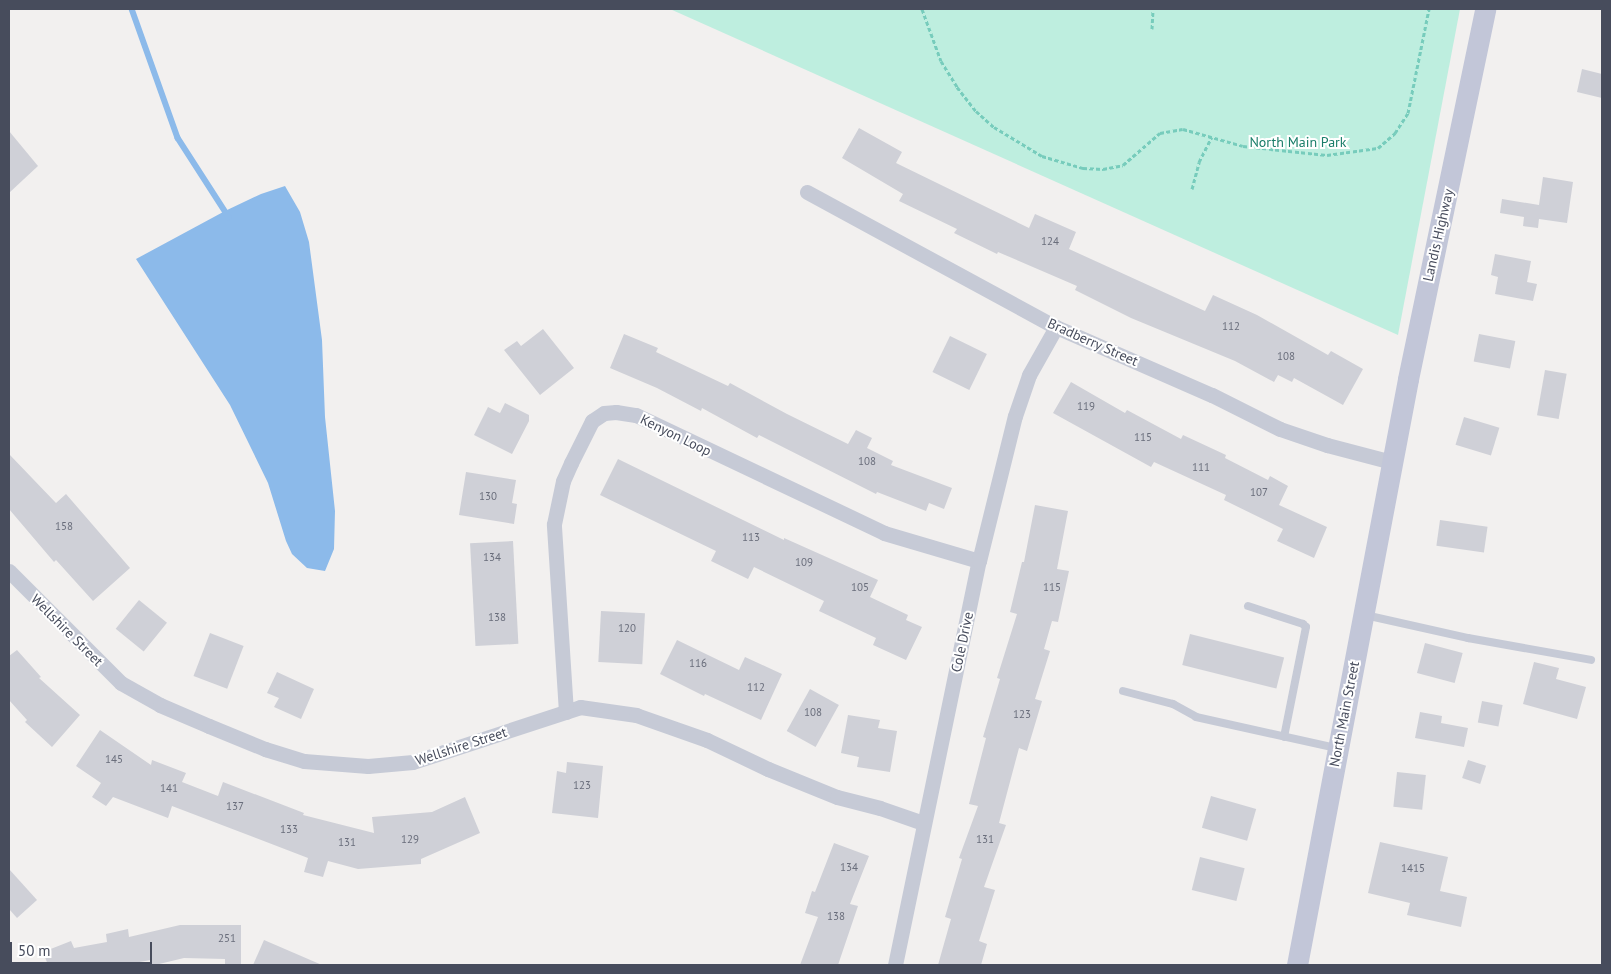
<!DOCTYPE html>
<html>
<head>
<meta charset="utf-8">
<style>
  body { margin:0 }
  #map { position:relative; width:1611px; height:974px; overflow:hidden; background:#f2f0ef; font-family:"PT Sans",sans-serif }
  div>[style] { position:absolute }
  .green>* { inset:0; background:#beeedf }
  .water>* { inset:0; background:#8cbaea }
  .stream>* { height:5.5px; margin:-2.75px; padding:0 2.75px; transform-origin:2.75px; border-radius:2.75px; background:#8cbaea }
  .building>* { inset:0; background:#cfd0d7; transform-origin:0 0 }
  .path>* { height:3px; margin-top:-1.5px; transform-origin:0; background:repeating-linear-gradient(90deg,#77ccbc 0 4px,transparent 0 6.5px) }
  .service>* { height:8px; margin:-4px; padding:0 4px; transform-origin:4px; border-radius:4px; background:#c6cad6 }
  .minor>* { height:15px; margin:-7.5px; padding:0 7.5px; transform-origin:7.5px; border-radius:7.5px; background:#c6cad6 }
  .secondary>* { height:21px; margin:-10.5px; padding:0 10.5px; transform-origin:10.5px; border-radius:10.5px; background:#c2c6d8 }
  span { translate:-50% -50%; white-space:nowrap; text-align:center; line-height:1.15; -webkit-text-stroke:4px #fff; paint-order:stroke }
  .number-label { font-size:11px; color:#696d7b }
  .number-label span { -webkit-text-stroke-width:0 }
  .park-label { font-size:14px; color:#197d69 }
  .street-label { font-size:14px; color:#474c5c }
  .frame { position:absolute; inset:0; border:10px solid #474c5c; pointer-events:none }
  .scale { position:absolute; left:10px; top:942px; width:142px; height:22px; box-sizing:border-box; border:2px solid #474c5c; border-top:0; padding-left:6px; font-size:15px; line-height:18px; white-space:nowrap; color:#474c5c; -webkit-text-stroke:4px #fff; paint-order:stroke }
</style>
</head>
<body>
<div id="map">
  <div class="green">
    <i style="clip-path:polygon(670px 9px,1460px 9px,1398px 335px)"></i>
  </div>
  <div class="water">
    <i style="clip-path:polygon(285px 186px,300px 212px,309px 242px,322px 340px,325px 417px,335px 511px,334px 549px,325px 571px,307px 568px,292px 554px,286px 541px,268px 483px,230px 405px,136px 259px,225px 211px,261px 194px)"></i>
  </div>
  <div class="stream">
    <i style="left:132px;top:9px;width:137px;rotate:70.4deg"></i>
    <i style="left:178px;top:138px;width:94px;rotate:57.2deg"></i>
  </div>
  <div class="building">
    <i style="clip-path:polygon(1582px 69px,1602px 74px,1602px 98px,1577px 92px)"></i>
    <i style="clip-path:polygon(859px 128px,902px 152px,896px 163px,1029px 228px,1035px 214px,1076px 232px,1069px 249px,1205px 311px,1213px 295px,1257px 315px,1328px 355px,1331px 351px,1363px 369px,1343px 405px,1294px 378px,1292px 382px,1278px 375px,1274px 382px,1235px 361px,1131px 318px,1075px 290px,1077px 286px,998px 252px,997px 254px,954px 233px,957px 229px,899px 201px,903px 194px,842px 158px)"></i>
    <i style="clip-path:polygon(9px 131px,38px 166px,9px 193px)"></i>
    <i style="clip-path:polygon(1543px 177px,1573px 182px,1567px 223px,1539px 219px,1538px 228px,1523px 226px,1524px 217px,1500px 213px,1502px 199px,1539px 205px)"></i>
    <i style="clip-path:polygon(1495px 254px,1531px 261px,1527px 282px,1537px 284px,1533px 301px,1495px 294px,1498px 277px,1491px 275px)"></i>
    <i style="clip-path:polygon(543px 329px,574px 368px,540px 395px,504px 350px,517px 341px,521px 346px)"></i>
    <i style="clip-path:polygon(624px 334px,658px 348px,656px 352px,728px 386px,730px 383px,787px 414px,848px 444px,856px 430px,872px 438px,867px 448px,893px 461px,891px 465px,952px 488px,944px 509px,929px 503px,926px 511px,877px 492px,876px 494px,759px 435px,757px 438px,702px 408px,701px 411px,657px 388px,610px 368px)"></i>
    <i style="left:1479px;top:334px;width:37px;height:28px;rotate:11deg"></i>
    <i style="left:950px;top:336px;width:41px;height:40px;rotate:26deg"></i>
    <i style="left:1545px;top:370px;width:22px;height:46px;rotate:10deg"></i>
    <i style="clip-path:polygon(1071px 382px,1125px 413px,1127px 410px,1181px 439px,1183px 435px,1226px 455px,1225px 458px,1268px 480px,1270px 476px,1288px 486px,1279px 505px,1327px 527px,1314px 558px,1277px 541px,1283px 529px,1224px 500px,1226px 495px,1154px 462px,1151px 467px,1053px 413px)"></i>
    <i style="clip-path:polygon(505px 403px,529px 415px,529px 421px,512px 454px,474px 435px,488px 407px,500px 413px)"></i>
    <i style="left:1464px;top:417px;width:37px;height:29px;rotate:17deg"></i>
    <i style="clip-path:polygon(9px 454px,56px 503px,66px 494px,130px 568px,93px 601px,56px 560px,54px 562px,9px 509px)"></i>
    <i style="clip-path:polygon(618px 459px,784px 540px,784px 538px,878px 580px,870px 597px,908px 615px,906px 620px,922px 627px,906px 660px,873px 645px,876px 638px,819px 611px,824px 601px,754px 567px,748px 579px,711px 561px,716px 551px,600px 495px)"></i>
    <i style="clip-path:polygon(466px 472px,516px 480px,512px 503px,517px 504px,514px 524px,459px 515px)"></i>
    <i style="clip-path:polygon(1035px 505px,1068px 511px,1057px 569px,1069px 571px,1058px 622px,1052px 621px,1044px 649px,1050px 651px,1035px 699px,1042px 701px,1027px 751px,1019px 748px,999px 823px,1006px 825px,984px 887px,995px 890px,979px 941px,987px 944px,981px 965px,938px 965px,951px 919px,945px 917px,962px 859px,959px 858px,978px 806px,969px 804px,986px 738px,983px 737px,1000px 679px,997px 678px,1017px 614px,1010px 612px,1022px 562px,1024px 562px)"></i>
    <i style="left:1440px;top:520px;width:48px;height:26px;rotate:8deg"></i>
    <i style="left:513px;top:541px;width:103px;height:43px;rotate:87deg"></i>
    <i style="left:139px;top:600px;width:36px;height:37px;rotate:39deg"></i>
    <i style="left:601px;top:611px;width:44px;height:51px;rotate:3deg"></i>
    <i style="left:210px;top:633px;width:36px;height:46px;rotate:21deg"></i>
    <i style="left:1190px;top:634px;width:97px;height:32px;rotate:14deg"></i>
    <i style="clip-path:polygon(677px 640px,739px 670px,745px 657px,782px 674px,761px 720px,705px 694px,704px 696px,660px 674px)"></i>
    <i style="left:1425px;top:643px;width:39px;height:31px;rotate:15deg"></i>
    <i style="clip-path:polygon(17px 650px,41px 677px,39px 678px,80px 715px,52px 747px,25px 722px,27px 720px,9px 700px,9px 656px)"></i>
    <i style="clip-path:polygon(1534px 662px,1559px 668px,1556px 679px,1586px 687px,1577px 719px,1523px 704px)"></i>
    <i style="clip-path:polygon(277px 672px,314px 689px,301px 719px,274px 707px,279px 698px,267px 693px)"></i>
    <i style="left:810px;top:689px;width:33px;height:48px;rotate:29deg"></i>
    <i style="left:1482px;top:701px;width:21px;height:22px;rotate:11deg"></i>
    <i style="clip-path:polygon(1420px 712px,1442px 716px,1441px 723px,1468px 728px,1464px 747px,1415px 738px)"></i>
    <i style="clip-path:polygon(848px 715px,880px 720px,878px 728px,897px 731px,890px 772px,857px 767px,859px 757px,841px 753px)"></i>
    <i style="clip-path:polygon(100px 730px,151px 765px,152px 760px,186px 773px,182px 782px,218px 796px,223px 782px,304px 813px,303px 815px,374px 833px,372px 817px,432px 812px,465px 797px,480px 833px,421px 859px,421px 864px,358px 869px,328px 861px,323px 877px,304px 872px,308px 858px,172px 806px,168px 818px,113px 797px,106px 806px,92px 797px,101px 783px,76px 766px)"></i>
    <i style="left:1468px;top:760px;width:19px;height:19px;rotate:18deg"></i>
    <i style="clip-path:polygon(567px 762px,603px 766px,598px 818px,552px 813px,557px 771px,566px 773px)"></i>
    <i style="left:1397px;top:772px;width:29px;height:35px;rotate:6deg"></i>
    <i style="left:1211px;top:796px;width:47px;height:33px;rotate:16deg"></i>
    <i style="clip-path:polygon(1380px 842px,1448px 857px,1440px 891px,1467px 897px,1461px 927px,1407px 915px,1410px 903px,1368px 893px)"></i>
    <i style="clip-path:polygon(834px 843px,869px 856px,850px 904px,858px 906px,838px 965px,800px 965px,818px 917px,805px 913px,812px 891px,815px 892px)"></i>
    <i style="left:1200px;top:857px;width:46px;height:34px;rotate:14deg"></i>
    <i style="clip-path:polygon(9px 869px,37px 900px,17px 918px,9px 909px)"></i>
    <i style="clip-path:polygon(180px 925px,241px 925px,241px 965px,225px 965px,225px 959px,184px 958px,155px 965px,152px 965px,151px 960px,122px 965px,48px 965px,43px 952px,71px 941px,74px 948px,107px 942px,106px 934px,128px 929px,129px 937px)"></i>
    <i style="clip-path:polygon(264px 940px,322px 965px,253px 965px)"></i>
  </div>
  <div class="path">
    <i style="left:922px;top:9px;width:55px;rotate:69.9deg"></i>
    <i style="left:941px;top:61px;width:31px;rotate:58deg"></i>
    <i style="left:957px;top:87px;width:31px;rotate:52deg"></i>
    <i style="left:976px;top:111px;width:24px;rotate:42deg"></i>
    <i style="left:994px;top:127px;width:56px;rotate:31.1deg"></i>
    <i style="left:1042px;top:156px;width:43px;rotate:16.3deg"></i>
    <i style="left:1083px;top:168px;width:20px;rotate:3deg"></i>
    <i style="left:1103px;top:169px;width:20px;rotate:-11deg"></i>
    <i style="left:1123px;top:165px;width:49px;rotate:-40.9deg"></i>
    <i style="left:1160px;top:133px;width:23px;rotate:-10deg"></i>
    <i style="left:1183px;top:129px;width:62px;rotate:15.8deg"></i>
    <i style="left:1243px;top:146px;width:84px;rotate:6.1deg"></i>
    <i style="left:1327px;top:155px;width:51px;rotate:-7.8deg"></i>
    <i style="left:1378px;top:148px;width:23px;rotate:-41deg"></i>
    <i style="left:1395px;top:133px;width:24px;rotate:-57deg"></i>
    <i style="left:1408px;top:113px;width:106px;rotate:-78.6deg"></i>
    <i style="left:1152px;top:29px;width:20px;rotate:-87deg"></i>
    <i style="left:1192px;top:189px;width:28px;rotate:-75deg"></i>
    <i style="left:1199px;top:162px;width:28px;rotate:-63deg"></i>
  </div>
  <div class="service">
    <i style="left:1248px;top:606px;width:58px;rotate:18.1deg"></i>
    <i style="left:1303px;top:624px;width:4px;rotate:45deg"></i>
    <i style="left:1306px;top:627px;width:112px;rotate:101.3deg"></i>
    <i style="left:1365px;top:615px;width:106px;rotate:12.6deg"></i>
    <i style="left:1468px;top:638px;width:125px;rotate:10.1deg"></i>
    <i style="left:1123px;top:691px;width:52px;rotate:14.6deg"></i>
    <i style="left:1173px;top:704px;width:26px;rotate:29deg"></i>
    <i style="left:1196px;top:717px;width:143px;rotate:12.5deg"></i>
  </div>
  <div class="minor">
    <i style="left:807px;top:192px;width:283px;rotate:28.5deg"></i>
    <i style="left:1056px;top:327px;width:170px;rotate:23.6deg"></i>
    <i style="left:1212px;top:395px;width:76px;rotate:26.6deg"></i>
    <i style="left:1280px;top:429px;width:50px;rotate:18.8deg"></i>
    <i style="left:1327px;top:445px;width:67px;rotate:14.7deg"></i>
    <i style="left:9px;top:571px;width:158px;rotate:45deg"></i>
    <i style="left:121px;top:683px;width:45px;rotate:29.4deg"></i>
    <i style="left:160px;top:705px;width:53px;rotate:23.2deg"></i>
    <i style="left:209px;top:726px;width:61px;rotate:22.3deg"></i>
    <i style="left:265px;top:749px;width:41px;rotate:17.1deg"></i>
    <i style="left:304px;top:761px;width:64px;rotate:4.5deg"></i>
    <i style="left:368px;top:766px;width:45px;rotate:-5.1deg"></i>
    <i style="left:413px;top:762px;width:176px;rotate:-18.2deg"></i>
    <i style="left:580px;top:707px;width:57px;rotate:8.1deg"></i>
    <i style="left:636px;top:715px;width:75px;rotate:19.4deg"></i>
    <i style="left:707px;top:740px;width:68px;rotate:25.4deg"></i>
    <i style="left:768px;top:769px;width:74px;rotate:22.1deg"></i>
    <i style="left:837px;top:797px;width:44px;rotate:14.3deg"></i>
    <i style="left:880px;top:808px;width:46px;rotate:19.2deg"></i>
    <i style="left:566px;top:712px;width:188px;rotate:-93.7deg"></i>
    <i style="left:554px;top:524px;width:44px;rotate:-78.2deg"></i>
    <i style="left:563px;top:481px;width:20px;rotate:-66deg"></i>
    <i style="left:571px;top:463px;width:47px;rotate:-63.4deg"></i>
    <i style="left:592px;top:421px;width:14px;rotate:-34deg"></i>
    <i style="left:604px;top:413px;width:12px;rotate:-5deg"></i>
    <i style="left:616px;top:412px;width:20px;rotate:9deg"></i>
    <i style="left:636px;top:415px;width:275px;rotate:25.4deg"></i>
    <i style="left:884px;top:533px;width:99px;rotate:16.4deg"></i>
    <i style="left:895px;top:965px;width:413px;rotate:-78.3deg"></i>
    <i style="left:979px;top:561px;width:149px;rotate:-76.1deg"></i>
    <i style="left:1015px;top:416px;width:43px;rotate:-71.1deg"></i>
    <i style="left:1029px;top:375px;width:55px;rotate:-60.6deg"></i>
  </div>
  <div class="secondary">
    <i style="left:1297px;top:965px;width:596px;rotate:-79.27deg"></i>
    <i style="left:1408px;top:379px;width:378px;rotate:-78.2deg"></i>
  </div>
  <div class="number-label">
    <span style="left:1050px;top:241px">124</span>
    <span style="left:1231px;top:326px">112</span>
    <span style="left:1286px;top:356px">108</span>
    <span style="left:1086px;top:406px">119</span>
    <span style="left:1143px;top:437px">115</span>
    <span style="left:867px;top:461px">108</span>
    <span style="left:1201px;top:467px">111</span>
    <span style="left:1259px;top:492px">107</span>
    <span style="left:488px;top:496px">130</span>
    <span style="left:64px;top:526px">158</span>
    <span style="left:751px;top:537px">113</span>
    <span style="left:492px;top:557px">134</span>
    <span style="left:804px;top:562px">109</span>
    <span style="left:860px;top:587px">105</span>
    <span style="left:1052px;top:587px">115</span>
    <span style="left:497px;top:617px">138</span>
    <span style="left:627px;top:628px">120</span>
    <span style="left:698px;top:663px">116</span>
    <span style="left:756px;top:687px">112</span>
    <span style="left:813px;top:712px">108</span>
    <span style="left:1022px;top:714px">123</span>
    <span style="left:114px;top:759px">145</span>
    <span style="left:582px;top:785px">123</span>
    <span style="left:169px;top:788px">141</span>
    <span style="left:235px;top:806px">137</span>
    <span style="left:289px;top:829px">133</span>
    <span style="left:410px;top:839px">129</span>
    <span style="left:985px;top:839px">131</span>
    <span style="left:347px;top:842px">131</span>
    <span style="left:849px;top:867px">134</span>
    <span style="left:1413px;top:868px">1415</span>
    <span style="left:836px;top:916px">138</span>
    <span style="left:227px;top:938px">251</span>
  </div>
  <div class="park-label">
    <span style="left:1298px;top:142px">North Main Park</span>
  </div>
  <div class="street-label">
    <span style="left:1438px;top:235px;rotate:-77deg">Landis Highway</span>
    <span style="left:1093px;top:342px;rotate:24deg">Bradberry Street</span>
    <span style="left:676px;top:435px;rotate:26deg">Kenyon Loop</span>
    <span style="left:67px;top:630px;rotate:45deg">Wellshire Street</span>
    <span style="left:962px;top:642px;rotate:-78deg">Cole Drive</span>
    <span style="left:1344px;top:714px;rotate:-79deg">North Main Street</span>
    <span style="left:461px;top:746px;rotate:-18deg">Wellshire Street</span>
  </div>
  <div class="frame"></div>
  <div class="scale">50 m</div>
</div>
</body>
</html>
